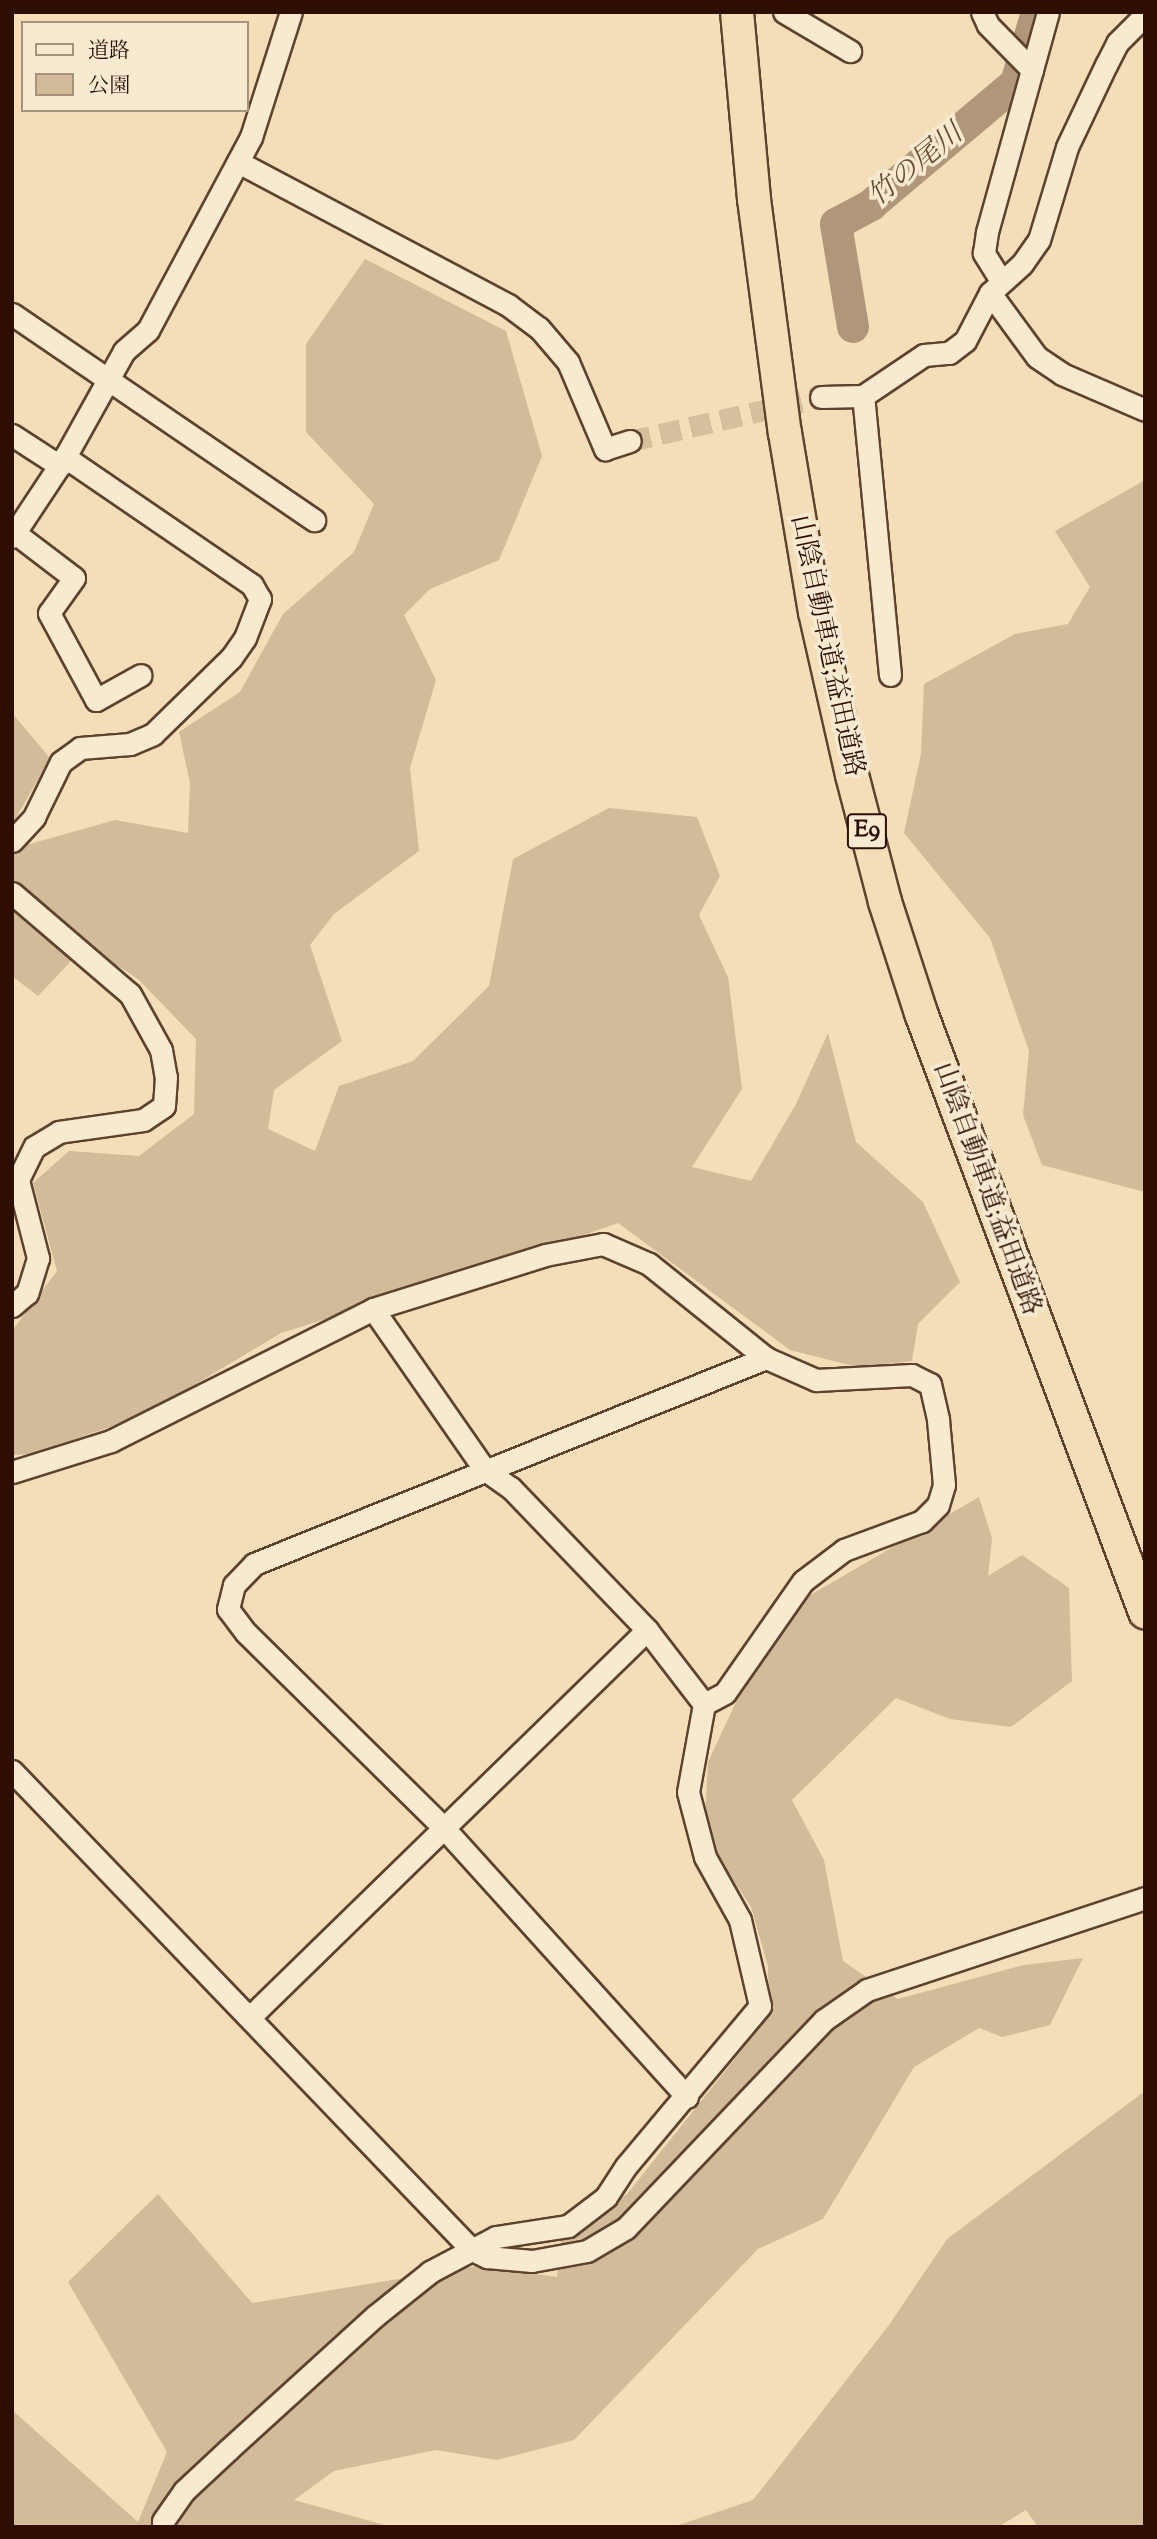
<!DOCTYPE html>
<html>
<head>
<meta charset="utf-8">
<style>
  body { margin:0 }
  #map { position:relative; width:1157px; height:2539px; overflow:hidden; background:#f3deb7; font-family:"Sorts Mill Goudy","Noto Serif JP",serif }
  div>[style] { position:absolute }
  .green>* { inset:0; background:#d1bb98 }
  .river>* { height:32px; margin:-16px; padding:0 16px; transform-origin:16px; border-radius:16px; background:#b09779 }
  .minor-tunnel>* { height:21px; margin-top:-10.5px; transform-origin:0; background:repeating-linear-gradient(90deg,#d5bf9c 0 21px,transparent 0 31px) }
  .roads { filter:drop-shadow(2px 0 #5e422e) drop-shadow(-2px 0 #5e422e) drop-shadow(0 2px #5e422e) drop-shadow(0 -2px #5e422e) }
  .minor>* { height:21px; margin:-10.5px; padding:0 10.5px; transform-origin:10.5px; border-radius:10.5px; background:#f7ead0 }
  .highway>* { height:32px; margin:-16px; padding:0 16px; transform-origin:16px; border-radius:16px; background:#f3deb7 }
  span { translate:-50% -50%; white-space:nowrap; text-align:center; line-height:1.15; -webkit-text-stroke:7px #f7ead0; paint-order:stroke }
  .shield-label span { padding:2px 5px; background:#f7ead0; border:2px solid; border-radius:5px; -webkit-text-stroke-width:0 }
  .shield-label { font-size:24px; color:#2d0e01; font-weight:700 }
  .street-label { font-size:26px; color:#2d0e01 }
  .water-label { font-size:28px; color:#684c37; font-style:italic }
  .frame { position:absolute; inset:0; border:14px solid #2d0e01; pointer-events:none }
  .legend { position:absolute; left:21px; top:21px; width:228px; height:91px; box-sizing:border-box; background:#f7ead0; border:2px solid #a6927d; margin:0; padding:9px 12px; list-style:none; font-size:21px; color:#2d0e01 }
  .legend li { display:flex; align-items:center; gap:14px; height:35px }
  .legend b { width:35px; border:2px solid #a6927d }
</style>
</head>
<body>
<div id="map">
  <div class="green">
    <i style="clip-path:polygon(365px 259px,506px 331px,542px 456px,499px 560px,430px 589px,404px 615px,436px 680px,410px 768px,419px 851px,334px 914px,310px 945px,342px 1041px,274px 1090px,268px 1129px,315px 1151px,339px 1086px,413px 1061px,489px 986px,513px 859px,609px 808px,697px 817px,720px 876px,699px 915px,728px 977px,742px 1089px,692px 1167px,751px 1181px,796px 1104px,828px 1033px,856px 1142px,923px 1202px,960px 1282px,918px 1324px,912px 1361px,857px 1367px,790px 1350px,618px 1223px,475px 1273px,281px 1333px,144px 1415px,32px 1454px,12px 1455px,12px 1331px,57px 1271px,33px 1183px,69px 1151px,139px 1156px,194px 1114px,196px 1039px,138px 979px,86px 945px,38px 996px,12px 976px,12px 849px,115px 820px,188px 833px,190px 783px,179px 732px,240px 692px,283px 614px,354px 552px,374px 504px,306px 432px,306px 344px)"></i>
    <i style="clip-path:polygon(1145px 480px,1145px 1192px,1042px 1165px,1023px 1115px,1029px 1051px,990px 938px,904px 833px,921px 754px,924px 684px,1015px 634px,1068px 624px,1090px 587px,1055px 531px)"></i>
    <i style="clip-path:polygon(12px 713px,50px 758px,12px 825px)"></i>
    <i style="clip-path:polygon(979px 1497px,992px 1538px,988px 1576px,1022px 1555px,1069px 1588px,1072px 1681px,1011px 1727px,950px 1719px,896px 1698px,792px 1800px,824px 1860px,843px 1961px,898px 1999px,1024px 1965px,1083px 1958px,1050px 2025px,1002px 2037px,979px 2028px,914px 2067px,823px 2219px,758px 2249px,574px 2440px,497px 2460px,436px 2450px,334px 2471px,294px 2500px,392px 2527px,12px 2527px,12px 2410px,138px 2522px,167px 2452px,68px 2282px,158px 2194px,252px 2303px,478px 2266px,557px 2277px,562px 2237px,627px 2194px,769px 2016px,768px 1966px,751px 1907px,704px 1835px,708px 1762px,737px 1700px,807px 1597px)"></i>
    <i style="clip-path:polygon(1145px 2091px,1145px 2527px,1038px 2527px,1026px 2510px,998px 2527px,673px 2527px,753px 2500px,889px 2325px,947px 2239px)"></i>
  </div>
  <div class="river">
    <i style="left:853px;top:327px;width:104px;rotate:-99.4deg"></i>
    <i style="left:836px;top:224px;width:40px;rotate:-28deg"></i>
    <i style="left:871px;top:205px;width:189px;rotate:-40.1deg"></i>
    <i style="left:1016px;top:83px;width:74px;rotate:-73.5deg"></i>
  </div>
  <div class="minor-tunnel">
    <i style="left:630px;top:441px;width:196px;rotate:-13deg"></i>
  </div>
  <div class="roads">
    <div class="minor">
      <i style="left:784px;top:12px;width:77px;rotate:30.6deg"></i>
      <i style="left:982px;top:12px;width:14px;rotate:65deg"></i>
      <i style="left:988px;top:25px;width:63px;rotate:45.6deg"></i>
      <i style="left:238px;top:162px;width:306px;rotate:27.9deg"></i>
      <i style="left:508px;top:305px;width:39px;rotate:37deg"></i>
      <i style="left:539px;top:328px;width:45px;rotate:49.5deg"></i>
      <i style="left:568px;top:362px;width:95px;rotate:67deg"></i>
      <i style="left:605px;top:449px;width:26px;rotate:-18deg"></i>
      <i style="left:1000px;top:279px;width:31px;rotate:-122deg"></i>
      <i style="left:984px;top:253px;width:21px;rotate:-82deg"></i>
      <i style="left:987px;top:232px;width:228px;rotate:-74.5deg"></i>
      <i style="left:990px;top:293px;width:79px;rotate:53.7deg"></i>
      <i style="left:1037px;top:357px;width:30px;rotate:34deg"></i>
      <i style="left:1062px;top:374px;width:90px;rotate:23.4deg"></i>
      <i style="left:12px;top:314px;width:366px;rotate:34.3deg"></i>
      <i style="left:821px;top:397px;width:42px;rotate:-1.4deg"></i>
      <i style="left:12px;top:435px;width:57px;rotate:32.9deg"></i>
      <i style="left:15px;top:533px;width:74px;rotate:37.3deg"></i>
      <i style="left:74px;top:578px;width:43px;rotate:125.5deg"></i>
      <i style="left:49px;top:613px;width:99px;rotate:61.6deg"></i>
      <i style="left:96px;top:700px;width:51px;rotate:-29.1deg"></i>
      <i style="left:12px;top:537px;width:96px;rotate:-56.5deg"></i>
      <i style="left:65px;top:457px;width:121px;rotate:-60.9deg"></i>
      <i style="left:124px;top:351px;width:32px;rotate:-41deg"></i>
      <i style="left:148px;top:330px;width:219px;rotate:-61.9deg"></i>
      <i style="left:251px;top:137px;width:131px;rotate:-72.3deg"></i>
      <i style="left:890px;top:675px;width:280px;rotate:-95.5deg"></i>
      <i style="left:863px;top:396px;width:73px;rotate:-33.9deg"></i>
      <i style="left:924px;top:355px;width:25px;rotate:-5deg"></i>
      <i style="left:949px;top:353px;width:20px;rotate:-37deg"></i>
      <i style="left:965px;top:341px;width:54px;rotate:-62.5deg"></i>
      <i style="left:990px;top:293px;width:43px;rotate:-42.2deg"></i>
      <i style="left:1022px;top:264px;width:29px;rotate:-55deg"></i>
      <i style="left:1039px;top:240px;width:97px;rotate:-73.2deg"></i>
      <i style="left:1067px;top:147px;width:91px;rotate:-64.6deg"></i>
      <i style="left:1106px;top:65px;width:25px;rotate:-63deg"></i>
      <i style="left:1117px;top:43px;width:40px;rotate:-45deg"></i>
      <i style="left:12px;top:841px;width:33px;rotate:-47deg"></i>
      <i style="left:34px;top:817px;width:61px;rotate:-63.9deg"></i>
      <i style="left:61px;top:762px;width:24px;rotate:-36deg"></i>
      <i style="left:80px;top:748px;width:50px;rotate:-4.6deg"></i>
      <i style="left:130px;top:744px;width:25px;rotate:-23deg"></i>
      <i style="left:153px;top:734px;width:109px;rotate:-44.3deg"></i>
      <i style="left:231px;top:658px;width:24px;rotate:-55deg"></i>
      <i style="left:245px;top:638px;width:42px;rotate:-69deg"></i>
      <i style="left:260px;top:599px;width:16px;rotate:-120deg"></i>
      <i style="left:252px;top:585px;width:227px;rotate:-145.6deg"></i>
      <i style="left:12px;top:893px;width:155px;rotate:40.6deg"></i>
      <i style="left:130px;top:994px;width:64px;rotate:61deg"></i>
      <i style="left:161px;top:1050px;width:27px;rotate:80deg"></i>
      <i style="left:166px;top:1077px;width:29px;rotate:94deg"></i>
      <i style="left:164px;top:1106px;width:25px;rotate:146deg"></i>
      <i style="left:143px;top:1120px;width:85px;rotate:171.9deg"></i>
      <i style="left:59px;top:1132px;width:29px;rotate:149deg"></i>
      <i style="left:34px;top:1147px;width:37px;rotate:116deg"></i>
      <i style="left:18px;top:1180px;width:81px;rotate:75.6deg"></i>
      <i style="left:38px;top:1258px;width:37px;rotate:107deg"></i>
      <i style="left:27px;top:1293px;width:20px;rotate:139deg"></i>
      <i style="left:373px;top:1309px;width:196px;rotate:55.2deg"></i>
      <i style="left:485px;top:1470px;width:32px;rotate:35deg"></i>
      <i style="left:511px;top:1488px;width:197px;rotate:46.2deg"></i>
      <i style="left:647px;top:1630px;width:93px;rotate:52.4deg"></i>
      <i style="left:12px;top:1472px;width:104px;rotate:-17.4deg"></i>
      <i style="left:111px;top:1441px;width:293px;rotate:-26.7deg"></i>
      <i style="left:373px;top:1309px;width:180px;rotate:-17.4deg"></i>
      <i style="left:545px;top:1255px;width:59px;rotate:-10.7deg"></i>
      <i style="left:603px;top:1244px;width:50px;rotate:23.5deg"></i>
      <i style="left:649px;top:1264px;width:150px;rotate:38.8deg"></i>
      <i style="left:766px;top:1358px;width:55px;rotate:23.7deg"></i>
      <i style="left:816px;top:1380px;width:96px;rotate:-3deg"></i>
      <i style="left:912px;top:1375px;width:20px;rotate:27deg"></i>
      <i style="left:930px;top:1384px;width:37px;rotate:77deg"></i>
      <i style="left:938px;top:1420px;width:65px;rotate:84.7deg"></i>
      <i style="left:944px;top:1485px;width:21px;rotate:107deg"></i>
      <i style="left:938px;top:1505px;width:23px;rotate:135deg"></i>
      <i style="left:922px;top:1521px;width:83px;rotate:159.6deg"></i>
      <i style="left:844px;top:1550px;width:51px;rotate:142.9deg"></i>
      <i style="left:803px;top:1581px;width:136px;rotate:124.9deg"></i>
      <i style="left:725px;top:1693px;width:24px;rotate:152deg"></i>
      <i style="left:704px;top:1704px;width:89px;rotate:100.3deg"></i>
      <i style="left:688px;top:1792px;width:67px;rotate:75.3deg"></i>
      <i style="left:705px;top:1857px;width:72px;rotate:60.9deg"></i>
      <i style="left:740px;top:1920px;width:88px;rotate:76.9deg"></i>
      <i style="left:760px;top:2006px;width:209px;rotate:129.9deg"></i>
      <i style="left:626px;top:2166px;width:37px;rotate:123deg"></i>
      <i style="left:606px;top:2197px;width:48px;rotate:142.7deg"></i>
      <i style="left:568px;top:2226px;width:73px;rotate:171.3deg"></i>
      <i style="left:496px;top:2237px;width:75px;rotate:152.1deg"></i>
      <i style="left:430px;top:2272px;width:70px;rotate:141.3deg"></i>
      <i style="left:375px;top:2316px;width:197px;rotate:137.7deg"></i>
      <i style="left:229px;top:2449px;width:62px;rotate:137deg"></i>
      <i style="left:184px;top:2491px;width:37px;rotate:125deg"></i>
      <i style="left:12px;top:1771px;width:664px;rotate:46.16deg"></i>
      <i style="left:472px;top:2250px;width:17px;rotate:25deg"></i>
      <i style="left:487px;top:2257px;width:45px;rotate:5.1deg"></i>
      <i style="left:532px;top:2261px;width:56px;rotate:-10.3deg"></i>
      <i style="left:587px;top:2251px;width:45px;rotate:-30.5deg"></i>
      <i style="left:626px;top:2228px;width:287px;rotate:-46.4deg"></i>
      <i style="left:824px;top:2020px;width:52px;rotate:-34.9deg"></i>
      <i style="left:867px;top:1990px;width:293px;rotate:-18.3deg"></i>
      <i style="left:251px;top:2016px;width:553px;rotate:-44.27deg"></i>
      <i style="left:687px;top:2097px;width:364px;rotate:-132.1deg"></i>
      <i style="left:443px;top:1827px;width:276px;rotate:-135.4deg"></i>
      <i style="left:246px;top:1633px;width:30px;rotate:-127deg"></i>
      <i style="left:228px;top:1609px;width:25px;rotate:-76deg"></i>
      <i style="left:234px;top:1585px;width:29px;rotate:-46deg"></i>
      <i style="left:254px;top:1564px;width:552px;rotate:-21.92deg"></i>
    </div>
    <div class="highway">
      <i style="left:737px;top:12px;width:188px;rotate:84.8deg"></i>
      <i style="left:754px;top:199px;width:236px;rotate:82.5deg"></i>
      <i style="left:785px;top:433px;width:181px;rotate:80.5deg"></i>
      <i style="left:815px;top:612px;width:167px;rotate:77.2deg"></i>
      <i style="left:852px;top:775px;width:131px;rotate:75.4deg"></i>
      <i style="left:885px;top:902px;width:117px;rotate:72deg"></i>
      <i style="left:921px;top:1013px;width:640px;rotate:69.5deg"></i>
    </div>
  </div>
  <div class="shield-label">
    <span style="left:867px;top:831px">E9</span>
  </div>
  <div class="street-label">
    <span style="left:826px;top:646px;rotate:78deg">山陰自動車道;益田道路</span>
    <span style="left:986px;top:1189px;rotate:70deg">山陰自動車道;益田道路</span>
  </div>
  <div class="water-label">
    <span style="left:916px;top:166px;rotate:-39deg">竹の尾川</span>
  </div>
  <div class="frame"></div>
  <ul class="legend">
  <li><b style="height:9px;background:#f7ead0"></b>道路</li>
  <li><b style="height:19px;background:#d1bb98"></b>公園</li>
  </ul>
</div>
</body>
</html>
